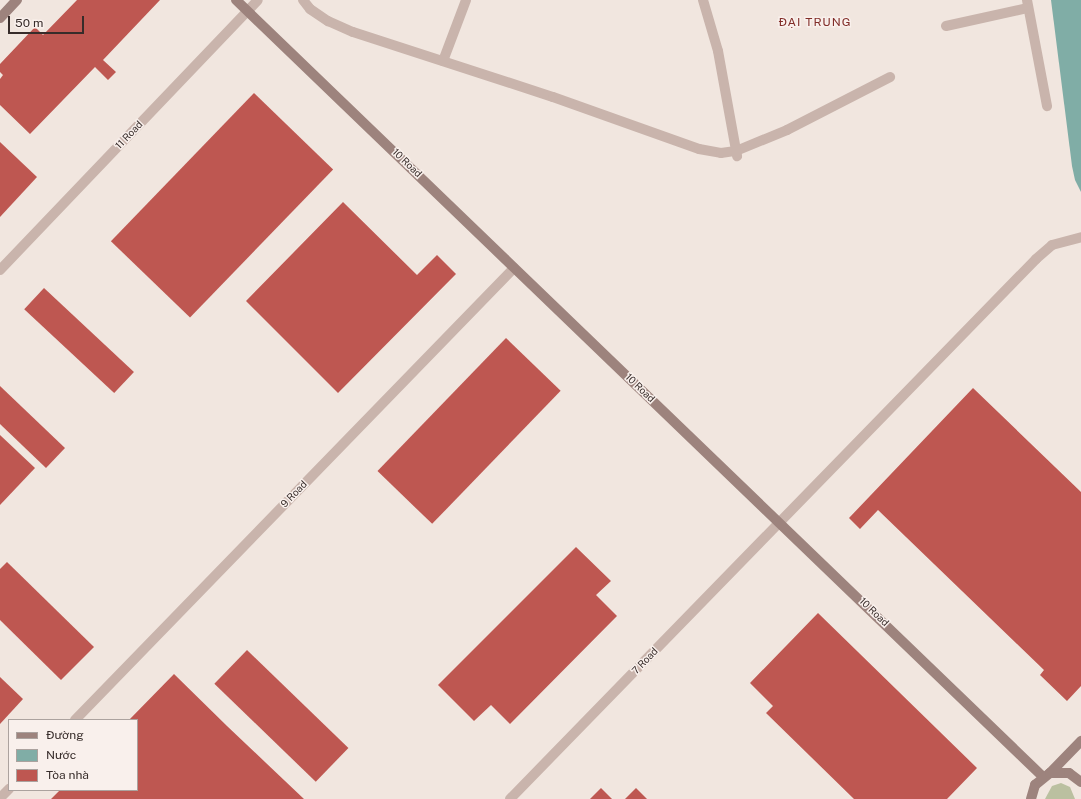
<!DOCTYPE html>
<html>
<head>
<meta charset="utf-8">
<style>
  body { margin:0 }
  #map { position:relative; width:1081px; height:799px; overflow:hidden; background:#f1e6df; font-family:"Public Sans",sans-serif }
  div>[style] { position:absolute }
  .green>* { inset:0; background:#bbc0a0 }
  .water>* { inset:0; background:#80ada6 }
  .building>* { inset:0; background:#be5751; transform-origin:0 0 }
  .street>* { height:10px; margin:-5px; padding:0 5px; transform-origin:5px; border-radius:5px; background:#c9b4ac }
  .secondary>* { height:10px; margin:-5px; padding:0 5px; transform-origin:5px; border-radius:5px; background:#9d837d }
  span { translate:-50% -50%; white-space:nowrap; text-align:center; line-height:1.15; -webkit-text-stroke:3px #f9f0ec; paint-order:stroke }
  .street-label { font-size:10px; color:#372c2a }
  .quarter-label { font-size:12px; color:#812d28; letter-spacing:1px }
  .legend { position:absolute; left:8px; top:719px; width:130px; height:72px; box-sizing:border-box; background:#f9f0ec; border:1px solid #aba29e; margin:0; padding:5px 7px; list-style:none; font-size:12px; color:#372c2a }
  .legend li { display:flex; align-items:center; gap:8px; height:20px }
  .legend b { width:20px; border:1px solid #aba29e }
  .scale { position:absolute; left:8px; top:16px; width:76px; height:18px; box-sizing:border-box; border:2px solid #372c2a; border-top:0; padding-left:5px; font-size:12px; line-height:14px; white-space:nowrap; color:#372c2a; -webkit-text-stroke:3px #f9f0ec; paint-order:stroke }
</style>
</head>
<body>
<div id="map">
  <div class="green">
    <i style="clip-path:polygon(1061px 783px,1070px 787px,1075px 799px,1045px 799px,1052px 786px)"></i>
  </div>
  <div class="water">
    <i style="clip-path:polygon(1051px 0,1081px 0,1081px 192px,1075px 180px,1072px 166px)"></i>
  </div>
  <div class="building">
    <i style="clip-path:polygon(77px 0,160px 0,103px 60px,116px 72px,108px 80px,95px 67px,30px 134px,0 105px,0 79px,3px 75px,0 72px,0 64px,35px 27px,43px 35px)"></i>
    <i style="left:254px;top:93px;width:110px;height:206px;rotate:44deg"></i>
    <i style="clip-path:polygon(0 142px,37px 177px,0 217px)"></i>
    <i style="clip-path:polygon(343px 202px,417px 275px,437px 255px,456px 274px,338px 393px,246px 301px)"></i>
    <i style="left:44px;top:288px;width:123px;height:29px;rotate:43deg"></i>
    <i style="left:506px;top:338px;width:76px;height:185px;rotate:44deg"></i>
    <i style="clip-path:polygon(0 386px,65px 448px,46px 468px,0 424px)"></i>
    <i style="clip-path:polygon(973px 388px,1081px 492px,1081px 686px,1067px 701px,1040px 675px,1044px 670px,878px 510px,860px 529px,849px 518px)"></i>
    <i style="clip-path:polygon(0 435px,35px 468px,0 505px)"></i>
    <i style="clip-path:polygon(576px 547px,611px 581px,596px 595px,617px 616px,510px 724px,491px 705px,474px 721px,438px 685px)"></i>
    <i style="clip-path:polygon(7px 562px,94px 647px,61px 680px,0 620px,0 569px)"></i>
    <i style="clip-path:polygon(818px 613px,977px 768px,947px 799px,854px 799px,766px 713px,773px 706px,750px 683px)"></i>
    <i style="left:247px;top:650px;width:141px;height:47px;rotate:44deg"></i>
    <i style="clip-path:polygon(174px 674px,227px 726px,304px 799px,51px 799px,60px 790px,137px 790px,137px 720px,129px 720px)"></i>
    <i style="clip-path:polygon(0 677px,23px 699px,0 724px)"></i>
    <i style="clip-path:polygon(601px 788px,612px 799px,590px 799px)"></i>
    <i style="clip-path:polygon(636px 788px,647px 799px,625px 799px)"></i>
  </div>
  <div class="street">
    <i style="left:303px;top:0;width:11px;rotate:52deg"></i>
    <i style="left:310px;top:9px;width:22px;rotate:34deg"></i>
    <i style="left:328px;top:21px;width:27px;rotate:24deg"></i>
    <i style="left:353px;top:32px;width:210px;rotate:18deg"></i>
    <i style="left:553px;top:97px;width:155px;rotate:19.6deg"></i>
    <i style="left:699px;top:149px;width:22px;rotate:10deg"></i>
    <i style="left:721px;top:153px;width:15px;rotate:-8deg"></i>
    <i style="left:736px;top:151px;width:55px;rotate:-22.4deg"></i>
    <i style="left:787px;top:130px;width:116px;rotate:-27.2deg"></i>
    <i style="left:703px;top:0;width:53px;rotate:73.6deg"></i>
    <i style="left:718px;top:51px;width:107px;rotate:79.7deg"></i>
    <i style="left:1027px;top:0;width:108px;rotate:79.3deg"></i>
    <i style="left:946px;top:26px;width:84px;rotate:-12.4deg"></i>
    <i style="left:443px;top:61px;width:65px;rotate:-69.3deg"></i>
    <i style="left:0;top:270px;width:373px;rotate:-46.3deg"></i>
    <i style="left:75px;top:720px;width:630px;rotate:-45.84deg"></i>
    <i style="left:0;top:798px;width:13px;rotate:-45deg"></i>
    <i style="left:510px;top:799px;width:754px;rotate:-45.75deg"></i>
    <i style="left:1036px;top:259px;width:21px;rotate:-41deg"></i>
    <i style="left:1052px;top:245px;width:30px;rotate:-15deg"></i>
  </div>
  <div class="secondary">
    <i style="left:236px;top:0;width:1120px;rotate:43.91deg"></i>
    <i style="left:0;top:18px;width:25px;rotate:-47deg"></i>
    <i style="left:1050px;top:773px;width:45px;rotate:-45.9deg"></i>
    <i style="left:1031px;top:799px;width:15px;rotate:-74deg"></i>
    <i style="left:1035px;top:785px;width:19px;rotate:-39deg"></i>
    <i style="left:1050px;top:773px;width:19px"></i>
    <i style="left:1069px;top:773px;width:15px;rotate:37deg"></i>
  </div>
  <div class="street-label">
    <span style="left:129px;top:135px;rotate:-46deg">11 Road</span>
    <span style="left:407px;top:163px;rotate:44deg">10 Road</span>
    <span style="left:640px;top:388px;rotate:44deg">10 Road</span>
    <span style="left:294px;top:494px;rotate:-46deg">9 Road</span>
    <span style="left:874px;top:612px;rotate:44deg">10 Road</span>
    <span style="left:645px;top:661px;rotate:-46deg">7 Road</span>
  </div>
  <div class="quarter-label">
    <span style="left:815px;top:23px">ĐẠI TRUNG</span>
  </div>
  <ul class="legend">
  <li><b style="height:5px;background:#9d837d"></b>Đường</li>
  <li><b style="height:11px;background:#80ada6"></b>Nước</li>
  <li><b style="height:11px;background:#be5751"></b>Tòa nhà</li>
  </ul>
  <div class="scale">50 m</div>
</div>
</body>
</html>
